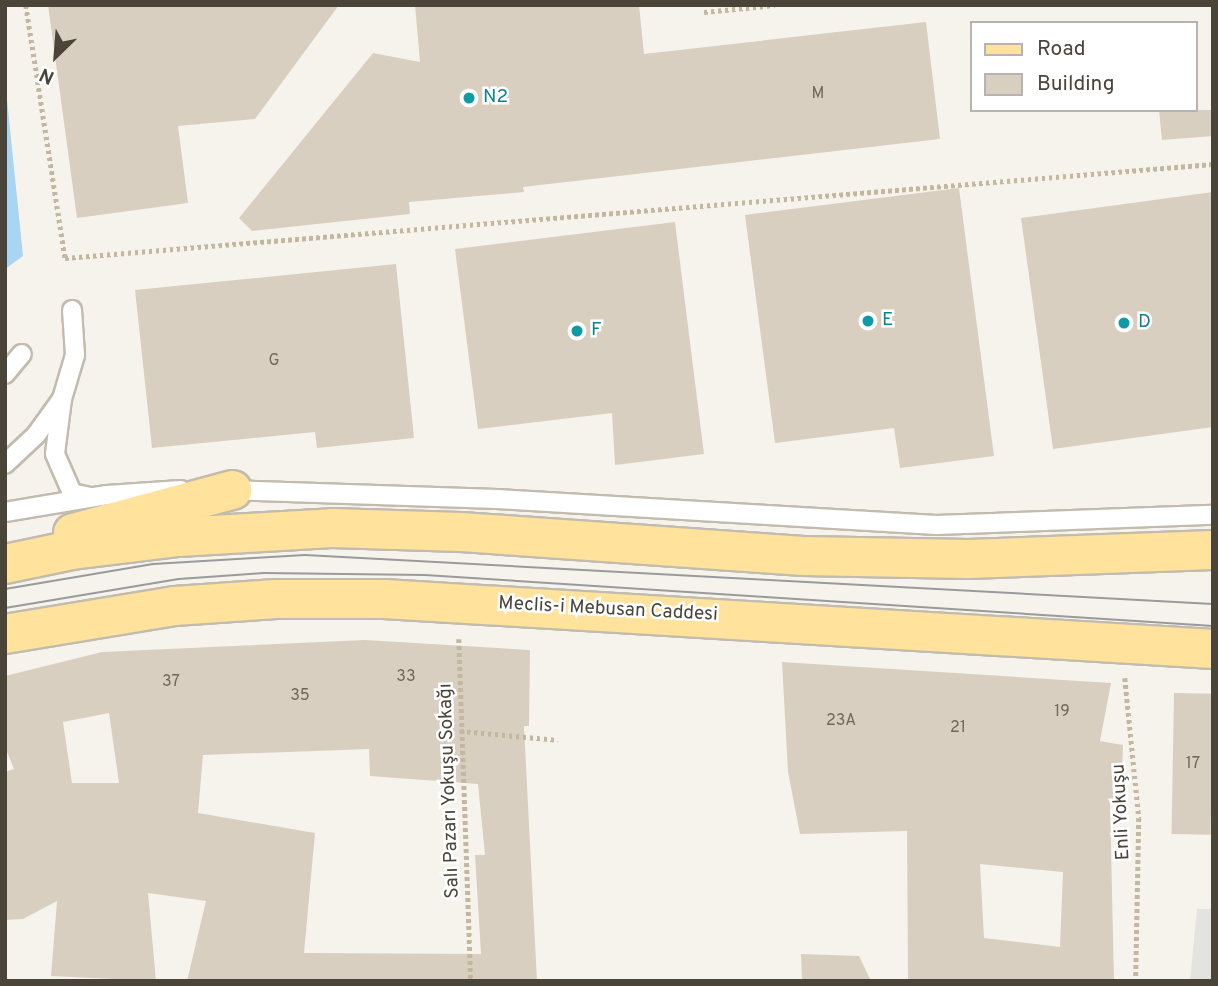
<!DOCTYPE html>
<html>
<head>
<meta charset="utf-8">
<style>
  body { margin:0 }
  #map { position:relative; width:1218px; height:986px; overflow:hidden; background:#f6f3ec; font-family:Overpass,sans-serif }
  div>[style] { position:absolute }
  .parking>* { inset:0; background:#e5e3e0 }
  .water>* { inset:0; background:#a9d4f2 }
  .building>* { inset:0; background:#d8cfc1; transform-origin:0 0 }
  .path>* { height:4.5px; margin-top:-2.25px; transform-origin:0; background:repeating-linear-gradient(90deg,#c4b79f 0 3.5px,transparent 0 7px) }
  .roads { filter:drop-shadow(2px 0 #c2bbae) drop-shadow(-2px 0 #c2bbae) drop-shadow(0 2px #c2bbae) drop-shadow(0 -2px #c2bbae) }
  .service>* { height:18px; margin:-9px; padding:0 9px; transform-origin:9px; border-radius:9px; background:#fff }
  .primary>* { height:38px; margin:-19px; padding:0 19px; transform-origin:19px; border-radius:19px; background:#ffe39c }
  .tram>* { height:2px; margin:-1px; padding:0 1px; transform-origin:1px; border-radius:1px; background:#9a9a9a }
  .dots>* { width:19px; height:19px; translate:-50% -50%; box-sizing:border-box; border:4px solid #fff; border-radius:50% }
  span { translate:-50% -50%; white-space:nowrap; text-align:center; line-height:1.15; -webkit-text-stroke:5px #fff; paint-order:stroke }
  .number-label { font-size:16px; color:#6e675b }
  .number-label span { -webkit-text-stroke-width:0 }
  .culture-label { font-size:19px; color:#0d838f }
  .left { translate:0 -50%; text-align:left }
  .street-label { font-size:19px; color:#4b4439 }
  .frame { position:absolute; inset:0; border:7px solid #4b4439; pointer-events:none }
  .legend { position:absolute; left:970px; top:21px; width:228px; height:91px; box-sizing:border-box; background:#fff; border:2px solid #b7b4b0; margin:0; padding:9px 12px; list-style:none; font-size:21px; color:#4b4439 }
  .legend li { display:flex; align-items:center; gap:14px; height:35px }
  .legend b { width:35px; border:2px solid #b7b4b0 }
  .north { position:absolute; left:21px; top:21px; width:70px; height:70px; -webkit-text-stroke:5px #fff; paint-order:stroke; rotate:205deg; font-size:19px; font-weight:700; line-height:28px; text-align:center; color:#4b4439 }
  .north::after { content:''; display:block; margin:auto; width:24px; height:32px; background:#4b4439; clip-path:polygon(50% 0,100% 100%,50% 72%,0 100%) }
</style>
</head>
<body>
<div id="map">
  <div class="parking">
    <i style="clip-path:polygon(1197px 909px,1213px 909px,1213px 981px,1190px 981px)"></i>
  </div>
  <div class="water">
    <i style="clip-path:polygon(5px 80px,23px 256px,5px 269px)"></i>
  </div>
  <div class="building">
    <i style="clip-path:polygon(48px 5px,339px 5px,255px 119px,178px 126px,188px 203px,77px 218px)"></i>
    <i style="clip-path:polygon(415px 5px,639px 5px,644px 54px,926px 22px,940px 139px,523px 187px,524px 192px,409px 202px,410px 214px,252px 231px,239px 218px,373px 53px,420px 62px)"></i>
    <i style="clip-path:polygon(1159px 110px,1213px 110px,1213px 136px,1162px 140px)"></i>
    <i style="clip-path:polygon(959px 188px,994px 456px,900px 468px,894px 428px,775px 443px,745px 215px)"></i>
    <i style="clip-path:polygon(1213px 192px,1213px 427px,1053px 449px,1021px 218px)"></i>
    <i style="clip-path:polygon(675px 222px,704px 454px,615px 465px,612px 413px,478px 429px,455px 249px)"></i>
    <i style="clip-path:polygon(396px 264px,414px 438px,317px 448px,315px 432px,152px 448px,135px 290px)"></i>
    <i style="clip-path:polygon(evenodd,365px 640px,530px 650px,529px 726px,524px 726px,537px 981px,187px 981px,206px 901px,148px 893px,156px 981px,51px 976px,57px 901px,23px 919px,5px 920px,5px 772px,14px 769px,5px 747px,5px 676px,102px 652px,365px 640px,109px 713px,119px 783px,72px 783px,63px 722px,109px 713px,365px 640px,369px 749px,370px 776px,478px 784px,485px 855px,475px 855px,481px 954px,304px 953px,315px 833px,198px 813px,203px 755px,369px 749px)"></i>
    <i style="clip-path:polygon(evenodd,782px 662px,1111px 683px,1100px 741px,1123px 745px,1121px 803px,1110px 802px,1114px 981px,908px 981px,907px 831px,800px 834px,788px 772px,782px 662px,980px 864px,1063px 872px,1060px 947px,984px 938px,980px 864px)"></i>
    <i style="left:1174px;top:693px;width:39px;height:141px;rotate:1deg"></i>
    <i style="clip-path:polygon(801px 954px,859px 956px,871px 981px,802px 981px)"></i>
  </div>
  <div class="path">
    <i style="left:26px;top:5px;width:256px;rotate:81.2deg"></i>
    <i style="left:65px;top:258px;width:1152px;rotate:-4.68deg"></i>
    <i style="left:704px;top:12px;width:71px;rotate:-5.6deg"></i>
    <i style="left:459px;top:639px;width:342px;rotate:88deg"></i>
    <i style="left:1125px;top:678px;width:141px;rotate:84.3deg"></i>
    <i style="left:1139px;top:818px;width:163px;rotate:91.1deg"></i>
    <i style="left:460px;top:731px;width:98px;rotate:5.2deg"></i>
  </div>
  <div class="roads">
    <div class="service">
      <i style="left:5px;top:374px;width:26px;rotate:-50deg"></i>
      <i style="left:62px;top:399px;width:46px;rotate:-73.5deg"></i>
      <i style="left:75px;top:355px;width:45px;rotate:-93.8deg"></i>
      <i style="left:5px;top:464px;width:42px;rotate:-43.1deg"></i>
      <i style="left:36px;top:435px;width:44px;rotate:-54.2deg"></i>
      <i style="left:62px;top:399px;width:55px;rotate:97.3deg"></i>
      <i style="left:55px;top:454px;width:43px;rotate:66.4deg"></i>
      <i style="left:72px;top:493px;width:19px;rotate:12deg"></i>
      <i style="left:227px;top:490px;width:270px;rotate:1.9deg"></i>
      <i style="left:497px;top:499px;width:440px;rotate:3.4deg"></i>
      <i style="left:936px;top:525px;width:277px;rotate:-2.1deg"></i>
      <i style="left:5px;top:512px;width:103px;rotate:-9.5deg"></i>
      <i style="left:107px;top:495px;width:74px;rotate:-3.9deg"></i>
    </div>
    <div class="primary">
      <i style="left:73px;top:533px;width:165px;rotate:-15.1deg"></i>
      <i style="left:5px;top:564px;width:68px;rotate:-11.8deg"></i>
      <i style="left:72px;top:550px;width:107px;rotate:-7deg"></i>
      <i style="left:178px;top:537px;width:154px;rotate:-3.3deg"></i>
      <i style="left:332px;top:528px;width:129px;rotate:1.8deg"></i>
      <i style="left:461px;top:532px;width:343px;rotate:4deg"></i>
      <i style="left:803px;top:556px;width:165px;rotate:1deg"></i>
      <i style="left:968px;top:559px;width:245px;rotate:-2.1deg"></i>
      <i style="left:5px;top:634px;width:172px;rotate:-9.4deg"></i>
      <i style="left:175px;top:606px;width:101px;rotate:-4deg"></i>
      <i style="left:276px;top:599px;width:108px"></i>
      <i style="left:384px;top:599px;width:831px;rotate:3.45deg"></i>
    </div>
  </div>
  <div class="tram">
    <i style="left:5px;top:589px;width:150px;rotate:-9.6deg"></i>
    <i style="left:153px;top:564px;width:152px;rotate:-3.4deg"></i>
    <i style="left:305px;top:555px;width:909px;rotate:3.09deg"></i>
    <i style="left:5px;top:608px;width:176px;rotate:-9.5deg"></i>
    <i style="left:179px;top:579px;width:85px;rotate:-4deg"></i>
    <i style="left:264px;top:573px;width:161px;rotate:0.7deg"></i>
    <i style="left:425px;top:575px;width:790px;rotate:3.7deg"></i>
  </div>
  <div class="dots">
    <i style="left:469px;top:98px;background:#0f9aa8"></i>
    <i style="left:868px;top:321px;background:#0f9aa8"></i>
    <i style="left:1124px;top:323px;background:#0f9aa8"></i>
    <i style="left:577px;top:331px;background:#0f9aa8"></i>
  </div>
  <div class="number-label">
    <span style="left:818px;top:94px">M</span>
    <span style="left:274px;top:361px">G</span>
    <span style="left:406px;top:677px">33</span>
    <span style="left:171px;top:682px">37</span>
    <span style="left:300px;top:696px">35</span>
    <span style="left:1062px;top:712px">19</span>
    <span style="left:841px;top:721px">23A</span>
    <span style="left:958px;top:728px">21</span>
    <span style="left:1193px;top:764px">17</span>
  </div>
  <div class="culture-label">
    <span class="left" style="left:483px;top:98px">N2</span>
    <span class="left" style="left:882px;top:321px">E</span>
    <span class="left" style="left:1138px;top:323px">D</span>
    <span class="left" style="left:591px;top:331px">F</span>
  </div>
  <div class="street-label">
    <span style="left:608px;top:610px;rotate:3deg">Meclis-i Mebusan Caddesi</span>
    <span style="left:450px;top:791px;rotate:-92deg">Salı Pazarı Yokuşu Sokağı</span>
    <span style="left:1122px;top:812px;rotate:-93deg">Enli Yokuşu</span>
  </div>
  <div class="frame"></div>
  <ul class="legend">
  <li><b style="height:9px;background:#ffe39c"></b>Road</li>
  <li><b style="height:19px;background:#d8cfc1"></b>Building</li>
  </ul>
  <div class="north">N</div>
</div>
</body>
</html>
